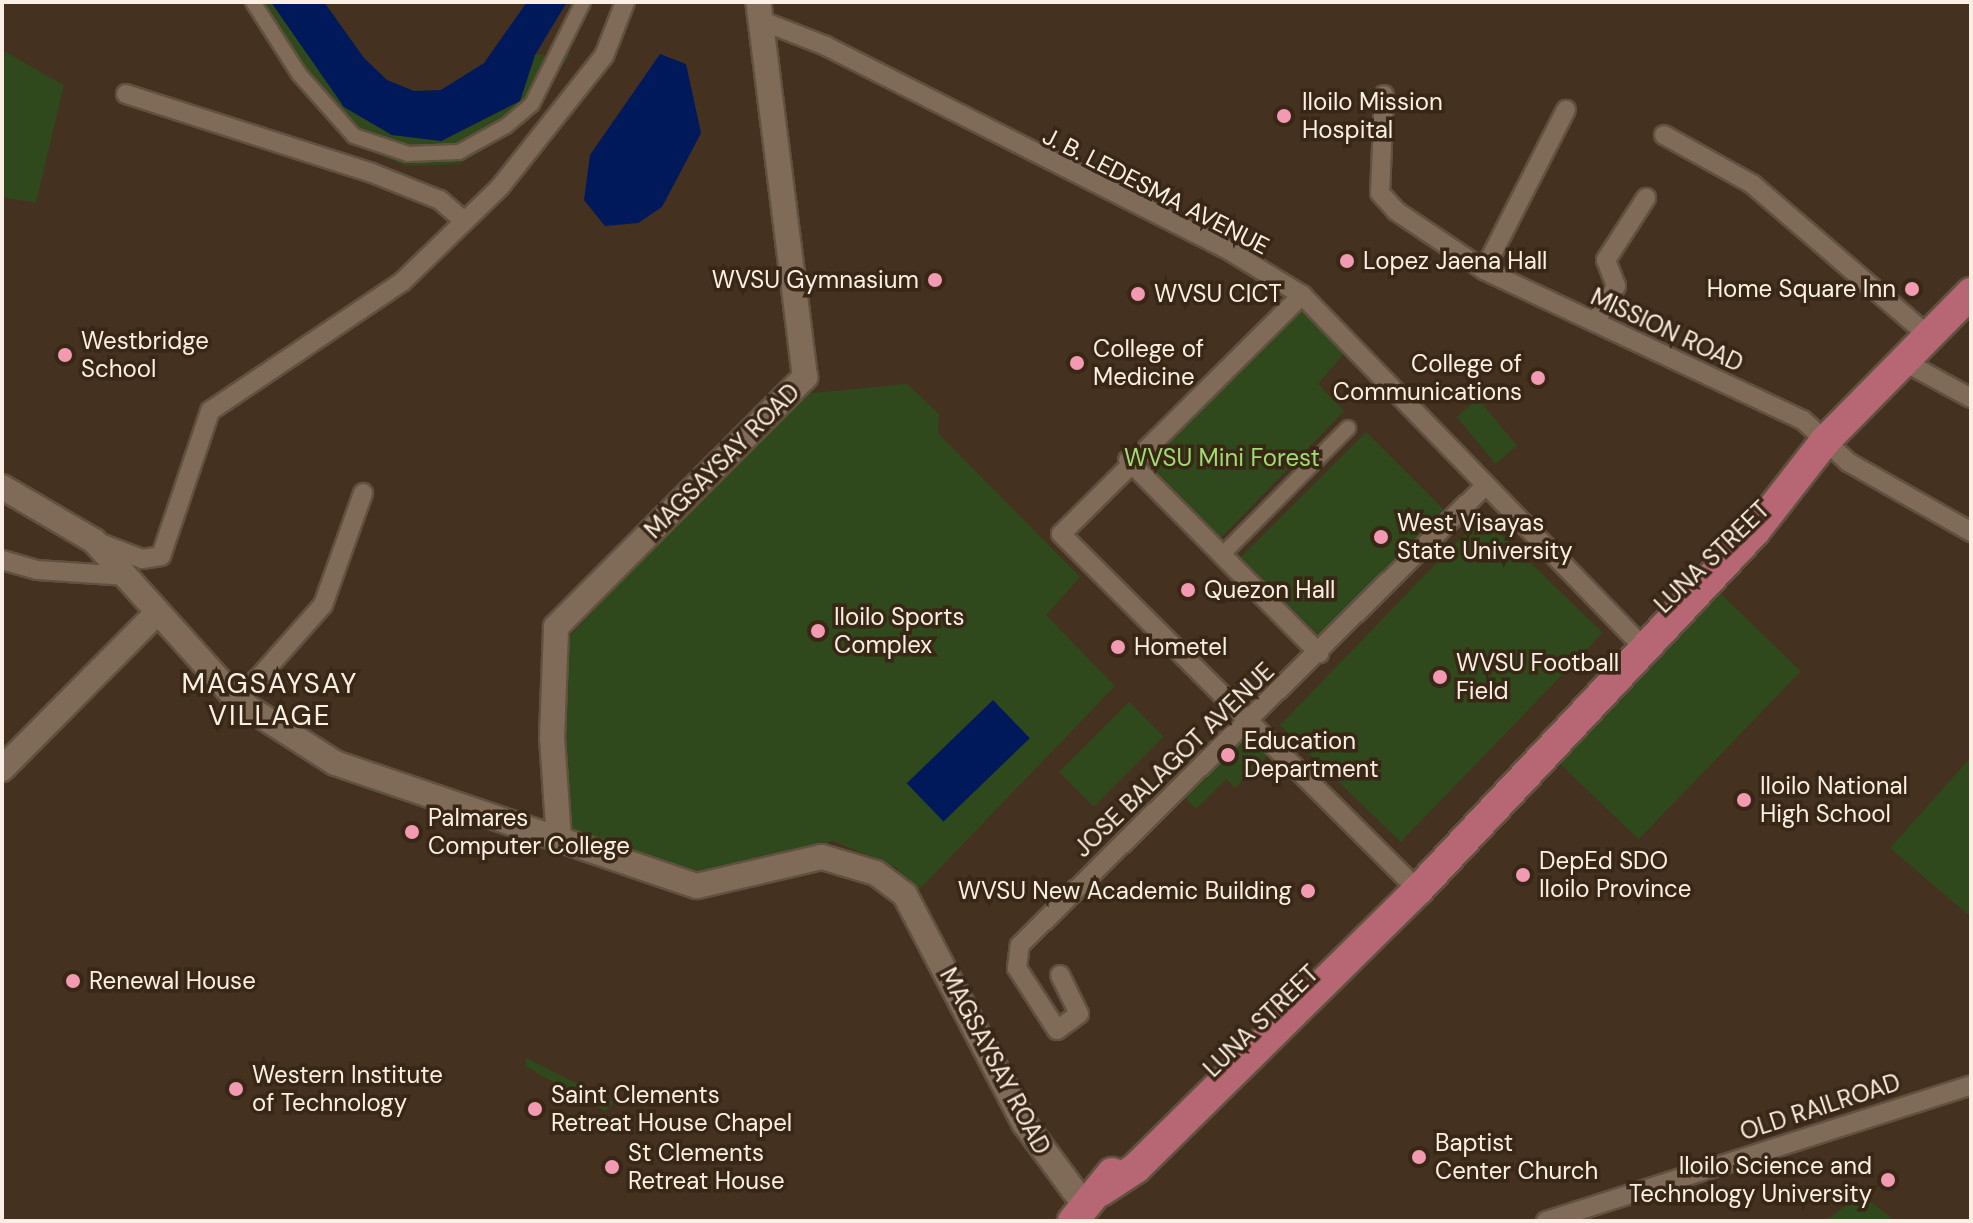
<!DOCTYPE html>
<html>
<head>
<meta charset="utf-8">
<style>
  body { margin:0 }
  #map { position:relative; width:1973px; height:1223px; overflow:hidden; background:#44311f; font-family:"DM Sans",sans-serif }
  div>[style] { position:absolute }
  .green>* { inset:0; background:#2f491c; transform-origin:0 0 }
  .water>* { inset:0; background:#00195b; transform-origin:0 0 }
  .roads { filter:drop-shadow(2px 0 #605140) drop-shadow(-2px 0 #605140) drop-shadow(0 2px #605140) drop-shadow(0 -2px #605140) }
  .pedestrian>* { height:14px; margin:-7px; padding:0 7px; transform-origin:7px; border-radius:7px; background:#806b58 }
  .minor>* { height:18px; margin:-9px; padding:0 9px; transform-origin:9px; border-radius:9px; background:#806b58 }
  .tertiary>* { height:24px; margin:-12px; padding:0 12px; transform-origin:12px; border-radius:12px; background:#806b58 }
  .primary>* { height:30px; margin:-15px; padding:0 15px; transform-origin:15px; border-radius:15px; background:#b76674 }
  .dots>* { width:22px; height:22px; translate:-50% -50%; box-sizing:border-box; border:4px solid #392716; border-radius:50% }
  span { translate:-50% -50%; white-space:nowrap; text-align:center; line-height:1.15; -webkit-text-stroke:7px #392716; paint-order:stroke }
  .poi-label { font-size:24px; color:#fbefe4 }
  .left { translate:0 -50%; text-align:left }
  .right { translate:-100% -50%; text-align:right }
  .street-label { font-size:24px; color:#fbefe4 }
  .park-label { font-size:24px; color:#9fdd72 }
  .quarter-label { font-size:28px; color:#fbefe4; letter-spacing:2px }
  .frame { position:absolute; inset:0; border:4px solid #fbefe4; pointer-events:none }
</style>
</head>
<body>
<div id="map">
  <div class="green">
    <i style="clip-path:polygon(241px 2px,271px 2px,344px 107px,392px 135px,442px 141px,520px 101px,535px 55px,571px 54px,514px 131px,460px 164px,406px 166px,346px 141px,288px 74px)"></i>
    <i style="clip-path:polygon(2px 50px,64px 85px,36px 203px,2px 197px)"></i>
    <i style="clip-path:polygon(1300px 305px,1345px 352px,1318px 384px,1344px 411px,1221px 538px,1141px 455px)"></i>
    <i style="clip-path:polygon(907px 384px,939px 414px,938px 433px,1080px 577px,1046px 615px,1115px 686px,913px 896px,897px 868px,833px 841px,722px 872px,681px 873px,566px 828px,559px 647px,800px 394px)"></i>
    <i style="left:1478px;top:399px;width:61px;height:28px;rotate:50deg"></i>
    <i style="left:1366px;top:432px;width:114px;height:177px;rotate:45deg"></i>
    <i style="left:1482px;top:516px;width:168px;height:291px;rotate:44deg"></i>
    <i style="left:1719px;top:592px;width:114px;height:234px;rotate:44deg"></i>
    <i style="left:1129px;top:702px;width:49px;height:99px;rotate:45deg"></i>
    <i style="clip-path:polygon(1246px 727px,1271px 752px,1235px 788px,1226px 779px,1196px 809px,1181px 794px)"></i>
    <i style="clip-path:polygon(1971px 757px,1971px 917px,1890px 848px)"></i>
    <i style="clip-path:polygon(526px 1058px,614px 1102px,605px 1111px,525px 1066px)"></i>
    <i style="clip-path:polygon(1861px 1194px,1895px 1221px,1819px 1221px,1831px 1217px)"></i>
  </div>
  <div class="water">
    <i style="clip-path:polygon(271px 2px,324px 2px,364px 58px,387px 80px,414px 91px,441px 90px,484px 63px,527px 2px,567px 2px,535px 55px,520px 101px,441px 141px,392px 135px,344px 107px)"></i>
    <i style="clip-path:polygon(660px 54px,686px 64px,701px 133px,662px 207px,638px 223px,605px 226px,584px 200px,590px 155px)"></i>
    <i style="left:993px;top:700px;width:53px;height:120px;rotate:46deg"></i>
  </div>
  <div class="roads">
    <div class="pedestrian">
      <i style="left:253px;top:2px;width:85px;rotate:57.4deg"></i>
      <i style="left:299px;top:74px;width:83px;rotate:48.4deg"></i>
      <i style="left:354px;top:136px;width:57px;rotate:18.4deg"></i>
      <i style="left:408px;top:154px;width:51px;rotate:-2.2deg"></i>
      <i style="left:459px;top:152px;width:54px;rotate:-29deg"></i>
      <i style="left:506px;top:126px;width:34px;rotate:-40deg"></i>
      <i style="left:532px;top:104px;width:114px;rotate:-63.4deg"></i>
      <i style="left:1222px;top:555px;width:179px;rotate:-45.2deg"></i>
    </div>
    <div class="minor">
      <i style="left:762px;top:21px;width:69px;rotate:21.3deg"></i>
      <i style="left:826px;top:46px;width:453px;rotate:26.9deg"></i>
      <i style="left:1230px;top:251px;width:84px;rotate:31.4deg"></i>
      <i style="left:1302px;top:295px;width:492px;rotate:45.9deg"></i>
      <i style="left:126px;top:94px;width:258px;rotate:17.8deg"></i>
      <i style="left:372px;top:173px;width:73px;rotate:21.7deg"></i>
      <i style="left:440px;top:200px;width:29px;rotate:41deg"></i>
      <i style="left:1384px;top:95px;width:98px;rotate:92.3deg"></i>
      <i style="left:1380px;top:193px;width:24px;rotate:48deg"></i>
      <i style="left:1396px;top:211px;width:106px;rotate:33.8deg"></i>
      <i style="left:1484px;top:270px;width:353px;rotate:25.2deg"></i>
      <i style="left:1803px;top:420px;width:62px;rotate:43deg"></i>
      <i style="left:1848px;top:462px;width:142px;rotate:29.6deg"></i>
      <i style="left:1664px;top:135px;width:101px;rotate:29.1deg"></i>
      <i style="left:1752px;top:184px;width:233px;rotate:40.7deg"></i>
      <i style="left:1484px;top:270px;width:180px;rotate:-62.9deg"></i>
      <i style="left:1302px;top:295px;width:339px;rotate:135.2deg"></i>
      <i style="left:1061px;top:534px;width:504px;rotate:44.92deg"></i>
      <i style="left:1595px;top:322px;width:42px;rotate:-59.7deg"></i>
      <i style="left:1616px;top:286px;width:28px;rotate:-111deg"></i>
      <i style="left:1606px;top:260px;width:74px;rotate:-57.2deg"></i>
      <i style="left:1903px;top:361px;width:77px;rotate:28.6deg"></i>
      <i style="left:1128px;top:460px;width:272px;rotate:45.3deg"></i>
      <i style="left:95px;top:541px;width:50px;rotate:21deg"></i>
      <i style="left:142px;top:559px;width:19px;rotate:-9deg"></i>
      <i style="left:161px;top:556px;width:153px;rotate:-71.3deg"></i>
      <i style="left:210px;top:411px;width:231px;rotate:-33.9deg"></i>
      <i style="left:402px;top:282px;width:136px;rotate:-44.1deg"></i>
      <i style="left:500px;top:187px;width:167px;rotate:-51.6deg"></i>
      <i style="left:604px;top:56px;width:58px;rotate:-68.7deg"></i>
      <i style="left:2px;top:560px;width:36px;rotate:16deg"></i>
      <i style="left:37px;top:570px;width:90px;rotate:3.8deg"></i>
      <i style="left:238px;top:701px;width:128px;rotate:-48.5deg"></i>
      <i style="left:323px;top:605px;width:119px;rotate:-70.3deg"></i>
      <i style="left:1060px;top:975px;width:43px;rotate:64deg"></i>
      <i style="left:1079px;top:1014px;width:27px;rotate:144deg"></i>
      <i style="left:1057px;top:1030px;width:74px;rotate:-122.8deg"></i>
      <i style="left:1017px;top:968px;width:23px;rotate:-83deg"></i>
      <i style="left:1020px;top:945px;width:651px;rotate:-44.63deg"></i>
      <i style="left:1546px;top:1221px;width:446px;rotate:-17.7deg"></i>
    </div>
    <div class="tertiary">
      <i style="left:2px;top:487px;width:107px;rotate:30.4deg"></i>
      <i style="left:94px;top:541px;width:215px;rotate:48deg"></i>
      <i style="left:238px;top:701px;width:115px;rotate:32.6deg"></i>
      <i style="left:335px;top:763px;width:382px;rotate:18.8deg"></i>
      <i style="left:697px;top:886px;width:128px;rotate:-13.1deg"></i>
      <i style="left:822px;top:857px;width:56px;rotate:16.5deg"></i>
      <i style="left:876px;top:873px;width:36px;rotate:37deg"></i>
      <i style="left:905px;top:895px;width:257px;rotate:62.4deg"></i>
      <i style="left:1024px;top:1123px;width:104px;rotate:53.6deg"></i>
      <i style="left:2px;top:769px;width:220px;rotate:-45.2deg"></i>
      <i style="left:559px;top:840px;width:102px;rotate:-93.9deg"></i>
      <i style="left:552px;top:738px;width:111px;rotate:-87.9deg"></i>
      <i style="left:556px;top:627px;width:353px;rotate:-45.1deg"></i>
      <i style="left:805px;top:377px;width:378px;rotate:-97.1deg"></i>
    </div>
    <div class="primary">
      <i style="left:1101px;top:1191px;width:42px;rotate:-33.3deg"></i>
      <i style="left:1136px;top:1168px;width:396px;rotate:-44.6deg"></i>
      <i style="left:1418px;top:890px;width:492px;rotate:-46.8deg"></i>
      <i style="left:1755px;top:531px;width:114px;rotate:-52.1deg"></i>
      <i style="left:1825px;top:441px;width:208px;rotate:-45.4deg"></i>
      <i style="left:1073px;top:1221px;width:62px;rotate:-50.9deg"></i>
    </div>
  </div>
  <div class="dots">
    <i style="left:1284px;top:116px;background:#f19ab1"></i>
    <i style="left:1347px;top:261px;background:#f19ab1"></i>
    <i style="left:935px;top:280px;background:#f19ab1"></i>
    <i style="left:1912px;top:289px;background:#f19ab1"></i>
    <i style="left:1138px;top:294px;background:#f19ab1"></i>
    <i style="left:65px;top:355px;background:#f19ab1"></i>
    <i style="left:1077px;top:363px;background:#f19ab1"></i>
    <i style="left:1538px;top:378px;background:#f19ab1"></i>
    <i style="left:1381px;top:537px;background:#f19ab1"></i>
    <i style="left:1188px;top:590px;background:#f19ab1"></i>
    <i style="left:818px;top:631px;background:#f19ab1"></i>
    <i style="left:1118px;top:647px;background:#f19ab1"></i>
    <i style="left:1440px;top:677px;background:#f19ab1"></i>
    <i style="left:1228px;top:755px;background:#f19ab1"></i>
    <i style="left:1744px;top:800px;background:#f19ab1"></i>
    <i style="left:412px;top:832px;background:#f19ab1"></i>
    <i style="left:1523px;top:875px;background:#f19ab1"></i>
    <i style="left:1308px;top:891px;background:#f19ab1"></i>
    <i style="left:73px;top:981px;background:#f19ab1"></i>
    <i style="left:236px;top:1089px;background:#f19ab1"></i>
    <i style="left:535px;top:1109px;background:#f19ab1"></i>
    <i style="left:1419px;top:1157px;background:#f19ab1"></i>
    <i style="left:612px;top:1167px;background:#f19ab1"></i>
    <i style="left:1888px;top:1180px;background:#f19ab1"></i>
  </div>
  <div class="poi-label">
    <span class="left" style="left:1302px;top:116px">Iloilo Mission<br>Hospital</span>
    <span class="left" style="left:1363px;top:261px">Lopez Jaena Hall</span>
    <span class="right" style="left:919px;top:280px">WVSU Gymnasium</span>
    <span class="right" style="left:1896px;top:289px">Home Square Inn</span>
    <span class="left" style="left:1154px;top:294px">WVSU CICT</span>
    <span class="left" style="left:81px;top:355px">Westbridge<br>School</span>
    <span class="left" style="left:1093px;top:363px">College of<br>Medicine</span>
    <span class="right" style="left:1522px;top:378px">College of<br>Communications</span>
    <span class="left" style="left:1397px;top:537px">West Visayas<br>State University</span>
    <span class="left" style="left:1204px;top:590px">Quezon Hall</span>
    <span class="left" style="left:834px;top:631px">Iloilo Sports<br>Complex</span>
    <span class="left" style="left:1134px;top:647px">Hometel</span>
    <span class="left" style="left:1456px;top:677px">WVSU Football<br>Field</span>
    <span class="left" style="left:1244px;top:755px">Education<br>Department</span>
    <span class="left" style="left:1760px;top:800px">Iloilo National<br>High School</span>
    <span class="left" style="left:428px;top:832px">Palmares<br>Computer College</span>
    <span class="left" style="left:1539px;top:875px">DepEd SDO<br>Iloilo Province</span>
    <span class="right" style="left:1292px;top:891px">WVSU New Academic Building</span>
    <span class="left" style="left:89px;top:981px">Renewal House</span>
    <span class="left" style="left:252px;top:1089px">Western Institute<br>of Technology</span>
    <span class="left" style="left:551px;top:1109px">Saint Clements<br>Retreat House Chapel</span>
    <span class="left" style="left:1435px;top:1157px">Baptist<br>Center Church</span>
    <span class="left" style="left:628px;top:1167px">St Clements<br>Retreat House</span>
    <span class="right" style="left:1872px;top:1180px">Iloilo Science and<br>Technology University</span>
  </div>
  <div class="street-label">
    <span style="left:1156px;top:191px;rotate:27deg">J. B. LEDESMA AVENUE</span>
    <span style="left:1667px;top:330px;rotate:25deg">MISSION ROAD</span>
    <span style="left:722px;top:461px;rotate:-45deg">MAGSAYSAY ROAD</span>
    <span style="left:1712px;top:557px;rotate:-44deg">LUNA STREET</span>
    <span style="left:1174px;top:760px;rotate:-44deg">JOSE BALAGOT AVENUE</span>
    <span style="left:1261px;top:1021px;rotate:-44deg">LUNA STREET</span>
    <span style="left:995px;top:1061px;rotate:62deg">MAGSAYSAY ROAD</span>
    <span style="left:1820px;top:1107px;rotate:-18deg">OLD RAILROAD</span>
  </div>
  <div class="park-label">
    <span style="left:1222px;top:458px">WVSU Mini Forest</span>
  </div>
  <div class="quarter-label">
    <span style="left:270px;top:700px">MAGSAYSAY<br>VILLAGE</span>
  </div>
  <div class="frame"></div>
</div>
</body>
</html>
